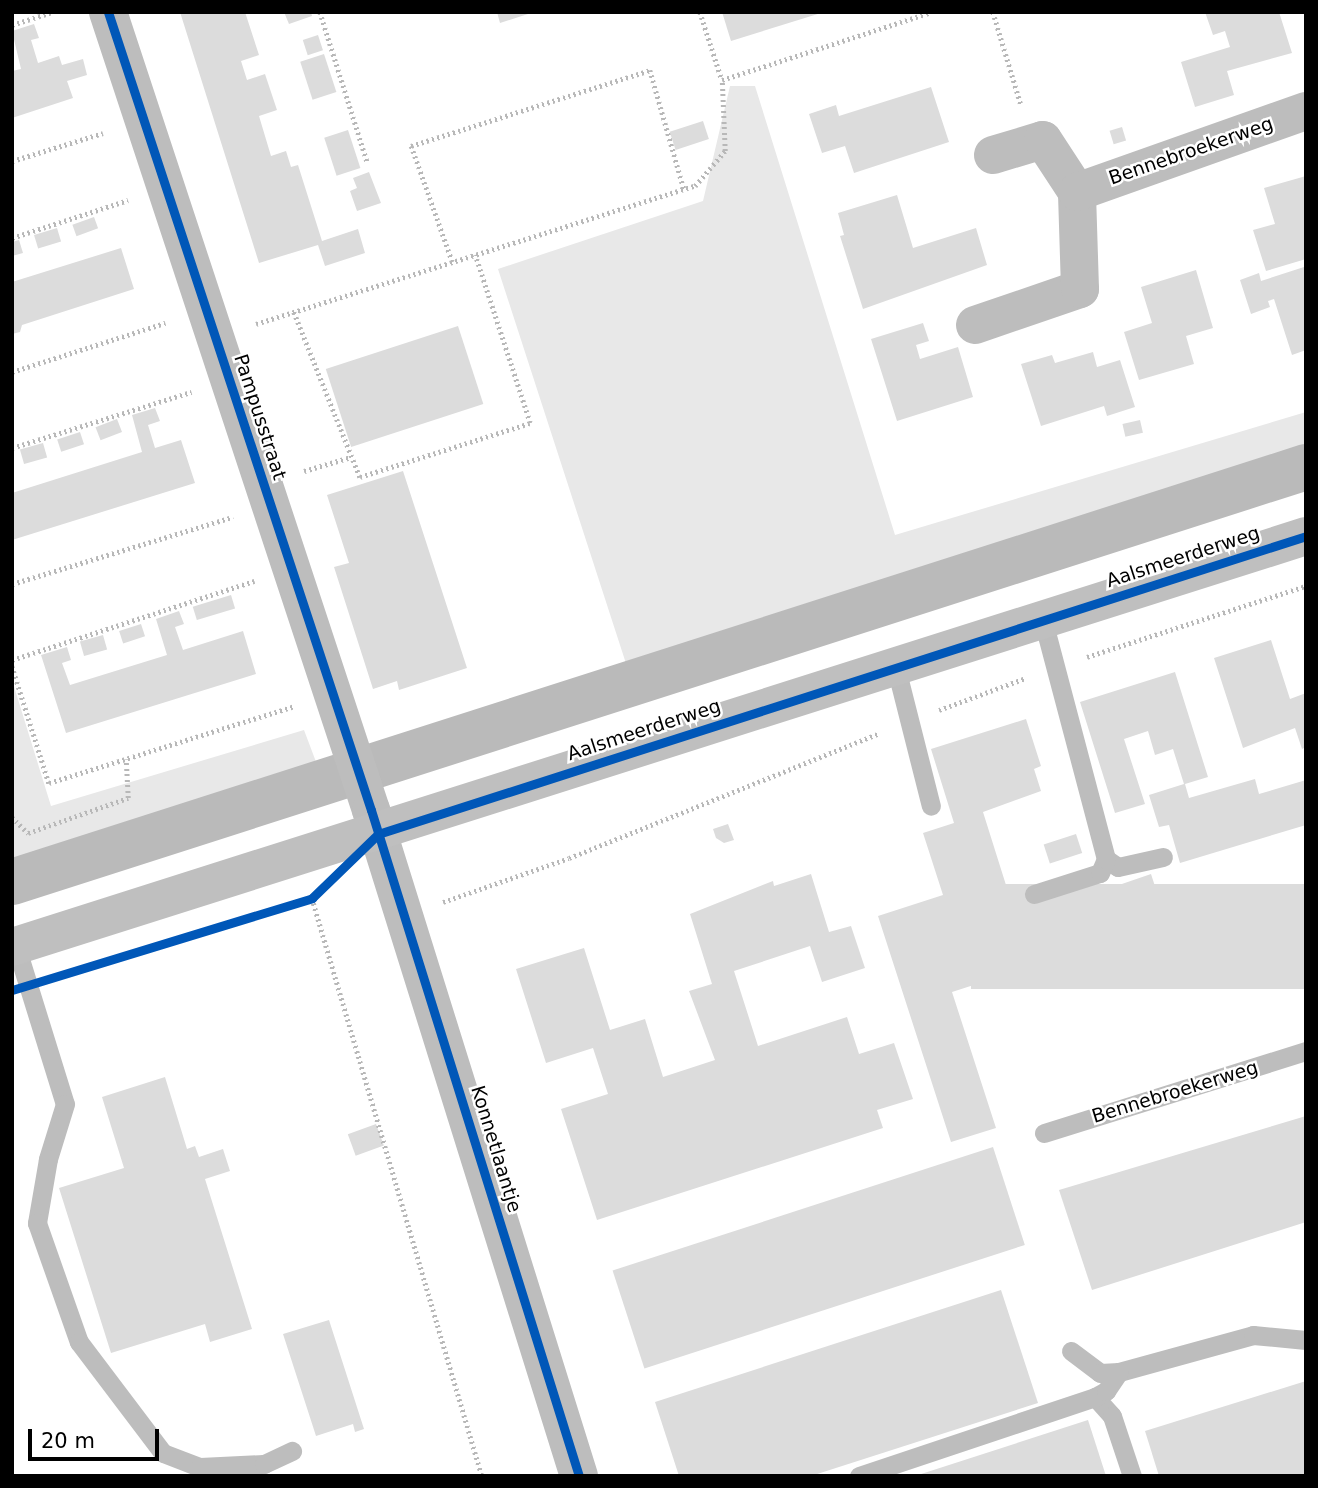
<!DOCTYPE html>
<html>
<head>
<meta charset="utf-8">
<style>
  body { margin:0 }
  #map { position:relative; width:1318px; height:1488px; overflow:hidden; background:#fff; font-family:"DejaVu Sans",sans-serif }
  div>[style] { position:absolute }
  .green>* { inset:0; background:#e8e8e8 }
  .canal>* { height:46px; margin:-23px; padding:0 23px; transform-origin:23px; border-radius:23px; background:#bababa }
  .building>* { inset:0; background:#dcdcdc; transform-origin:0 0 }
  .path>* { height:4.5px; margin-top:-2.25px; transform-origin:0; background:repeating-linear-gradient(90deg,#b8b8b8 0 2px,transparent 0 5.5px) }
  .lane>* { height:19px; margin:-9.5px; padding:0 9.5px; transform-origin:9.5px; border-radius:9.5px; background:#bdbdbd }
  .street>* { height:38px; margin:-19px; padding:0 19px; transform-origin:19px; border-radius:19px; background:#bdbdbd }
  .secondary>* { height:38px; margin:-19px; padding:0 19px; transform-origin:19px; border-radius:19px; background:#bfbfbf }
  .cycleway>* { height:9px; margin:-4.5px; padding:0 4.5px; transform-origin:4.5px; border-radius:4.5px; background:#0057b8 }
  span { translate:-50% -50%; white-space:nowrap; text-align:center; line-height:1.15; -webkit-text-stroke:5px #fff; paint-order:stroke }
  .street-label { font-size:19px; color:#000 }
  .frame { position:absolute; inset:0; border:14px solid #000; pointer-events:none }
  .scale { position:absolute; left:28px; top:1429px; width:131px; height:32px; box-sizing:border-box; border:4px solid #000; border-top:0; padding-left:9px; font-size:21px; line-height:24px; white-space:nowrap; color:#000; -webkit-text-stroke:5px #fff; paint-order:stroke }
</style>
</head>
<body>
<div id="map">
  <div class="green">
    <i style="clip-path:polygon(730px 86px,755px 86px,895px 535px,1306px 412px,1306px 469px,632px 682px,498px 269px,703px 201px)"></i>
    <i style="clip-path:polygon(12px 680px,51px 806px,304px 730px,324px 783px,12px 880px)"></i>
  </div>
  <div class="canal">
    <i style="left:12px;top:882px;width:1359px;rotate:-17.78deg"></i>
  </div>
  <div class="building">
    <i style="clip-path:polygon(180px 12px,245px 12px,259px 55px,241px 61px,247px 80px,265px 74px,277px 110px,259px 116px,271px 156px,286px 151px,291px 167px,298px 165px,322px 241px,358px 229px,365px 253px,325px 266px,318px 245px,259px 263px)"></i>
    <i style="clip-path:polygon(284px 12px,311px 12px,312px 16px,289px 24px)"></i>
    <i style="clip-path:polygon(497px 12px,531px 12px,531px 13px,500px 23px)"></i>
    <i style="clip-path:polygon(722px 12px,821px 12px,821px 13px,731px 41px)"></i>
    <i style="clip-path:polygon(1205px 12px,1279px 12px,1292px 53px,1227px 71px,1234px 95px,1195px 107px,1181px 62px,1230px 47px,1225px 31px,1213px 35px)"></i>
    <i style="clip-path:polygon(34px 24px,39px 38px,31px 40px,38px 63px,59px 56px,62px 65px,83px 59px,87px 75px,67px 81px,73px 98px,12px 118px,12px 71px,21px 69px,12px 31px)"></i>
    <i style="left:318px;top:35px;width:16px;height:16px;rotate:72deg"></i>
    <i style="left:324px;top:54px;width:40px;height:25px;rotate:72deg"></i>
    <i style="clip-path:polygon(931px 87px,949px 142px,854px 173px,845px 146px,822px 153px,809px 114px,836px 105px,839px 116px)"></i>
    <i style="left:703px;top:121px;width:19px;height:35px;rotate:72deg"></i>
    <i style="left:1122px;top:127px;width:14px;height:13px;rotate:73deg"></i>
    <i style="left:348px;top:130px;width:40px;height:25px;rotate:72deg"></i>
    <i style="clip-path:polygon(369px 172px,381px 203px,357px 211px,350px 191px,357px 188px,353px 178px)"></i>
    <i style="clip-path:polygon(1306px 176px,1306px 259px,1266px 271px,1253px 230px,1275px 224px,1264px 188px)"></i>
    <i style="clip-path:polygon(897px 195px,913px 248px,976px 228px,987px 265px,863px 309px,840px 236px,844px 235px,838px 213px)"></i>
    <i style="left:94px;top:217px;width:12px;height:23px;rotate:70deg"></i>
    <i style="left:57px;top:228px;width:14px;height:24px;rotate:73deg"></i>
    <i style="clip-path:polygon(19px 240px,23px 253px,12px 256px,12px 242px)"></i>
    <i style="clip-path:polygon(121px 248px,134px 289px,22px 325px,20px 332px,12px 334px,12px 282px)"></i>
    <i style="clip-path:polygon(1304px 267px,1306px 350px,1292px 355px,1274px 299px,1268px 301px,1270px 307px,1251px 314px,1240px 280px,1259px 273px,1261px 281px)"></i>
    <i style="clip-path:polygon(1196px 270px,1213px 328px,1186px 336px,1194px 364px,1139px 380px,1124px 332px,1152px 323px,1141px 287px)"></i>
    <i style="clip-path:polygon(923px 323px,929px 341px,916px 345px,920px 359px,958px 347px,973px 397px,897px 421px,871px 339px)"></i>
    <i style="left:458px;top:326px;width:82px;height:139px;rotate:72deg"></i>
    <i style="clip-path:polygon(1093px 352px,1097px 367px,1120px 360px,1135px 407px,1107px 416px,1104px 406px,1041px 426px,1021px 364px,1052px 355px,1055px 363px)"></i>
    <i style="clip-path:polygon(155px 408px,160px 421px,148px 425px,155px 448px,181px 440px,195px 483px,12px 540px,12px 493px,142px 452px,132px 415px)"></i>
    <i style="left:117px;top:419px;width:14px;height:23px;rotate:69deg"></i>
    <i style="left:1140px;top:420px;width:13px;height:18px;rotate:77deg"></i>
    <i style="left:80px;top:432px;width:13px;height:24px;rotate:72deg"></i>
    <i style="left:43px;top:443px;width:15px;height:24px;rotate:74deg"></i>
    <i style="clip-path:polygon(403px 471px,467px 668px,399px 690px,397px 681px,373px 689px,334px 567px,349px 563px,327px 495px)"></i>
    <i style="left:231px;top:595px;width:14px;height:40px;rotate:73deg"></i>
    <i style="clip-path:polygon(179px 611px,184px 624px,175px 627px,183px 650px,243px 631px,256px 674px,66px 733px,41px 655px,67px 647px,71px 660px,62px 663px,70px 685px,167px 655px,156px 619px)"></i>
    <i style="left:141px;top:624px;width:13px;height:23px;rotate:72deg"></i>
    <i style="left:103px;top:635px;width:15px;height:24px;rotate:74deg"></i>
    <i style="clip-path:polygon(1271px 640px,1290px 699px,1306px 693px,1306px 747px,1302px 749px,1295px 728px,1243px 748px,1214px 658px)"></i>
    <i style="clip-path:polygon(1175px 672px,1208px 777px,1185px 784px,1189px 798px,1255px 779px,1259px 794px,1306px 780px,1306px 825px,1180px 863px,1169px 825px,1159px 827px,1149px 795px,1184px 784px,1173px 749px,1155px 755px,1148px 731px,1124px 739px,1145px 804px,1115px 813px,1080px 702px)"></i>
    <i style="clip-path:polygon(1026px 719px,1041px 766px,1034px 769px,1041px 791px,983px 812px,1017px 920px,1151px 874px,1167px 923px,952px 992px,996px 1128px,951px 1142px,878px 916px,943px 895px,923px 833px,954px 823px,931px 749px)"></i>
    <i style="clip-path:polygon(728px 824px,734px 840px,724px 843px,716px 838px,713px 829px)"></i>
    <i style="left:1076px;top:834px;width:20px;height:34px;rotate:72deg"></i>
    <i style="clip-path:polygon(811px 874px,829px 932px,851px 926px,865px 968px,822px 982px,810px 946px,734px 971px,758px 1046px,847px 1017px,859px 1054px,894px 1043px,913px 1099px,877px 1110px,883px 1128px,597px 1220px,561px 1109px,608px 1094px,593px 1048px,546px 1063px,516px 969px,584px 948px,610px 1030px,645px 1019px,663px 1077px,715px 1060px,689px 991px,712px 984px,690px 914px,773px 881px,774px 886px)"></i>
    <i style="left:1306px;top:884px;width:105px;height:335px;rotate:90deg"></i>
    <i style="clip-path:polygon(165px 1077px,187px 1149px,195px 1146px,199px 1157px,223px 1149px,230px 1171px,205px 1179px,252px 1329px,210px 1342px,205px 1324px,111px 1353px,59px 1188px,124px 1168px,102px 1097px)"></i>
    <i style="clip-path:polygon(1306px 1116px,1306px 1222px,1092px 1290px,1059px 1190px)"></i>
    <i style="left:376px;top:1124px;width:23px;height:30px;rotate:70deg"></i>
    <i style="left:993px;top:1147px;width:103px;height:400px;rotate:72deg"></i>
    <i style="clip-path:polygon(1001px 1290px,1038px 1403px,811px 1476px,679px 1476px,655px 1402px)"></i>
    <i style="clip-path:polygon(329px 1320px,364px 1429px,355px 1432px,353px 1424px,316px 1436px,283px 1334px)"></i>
    <i style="clip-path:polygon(1306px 1381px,1306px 1476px,1159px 1476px,1145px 1431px)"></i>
    <i style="clip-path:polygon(1088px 1420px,1106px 1476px,918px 1476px,918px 1475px)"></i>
  </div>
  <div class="path">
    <i style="left:320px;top:12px;width:159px;rotate:72.5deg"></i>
    <i style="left:700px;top:12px;width:71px;rotate:72.1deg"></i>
    <i style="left:722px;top:80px;width:220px;rotate:-18deg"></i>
    <i style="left:993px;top:12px;width:97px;rotate:73.2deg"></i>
    <i style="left:12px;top:25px;width:42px;rotate:-18deg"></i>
    <i style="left:12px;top:161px;width:95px;rotate:-17.1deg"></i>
    <i style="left:12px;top:238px;width:122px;rotate:-18.1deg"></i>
    <i style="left:452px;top:262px;width:123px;rotate:-109.5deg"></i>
    <i style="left:411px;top:146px;width:251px;rotate:-17.6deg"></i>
    <i style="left:650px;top:70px;width:124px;rotate:74.1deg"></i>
    <i style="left:294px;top:312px;width:178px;rotate:68.2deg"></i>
    <i style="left:360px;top:477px;width:178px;rotate:-17.6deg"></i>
    <i style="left:530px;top:423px;width:177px;rotate:-108.1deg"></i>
    <i style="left:256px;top:324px;width:460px;rotate:-17.5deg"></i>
    <i style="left:695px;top:186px;width:46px;rotate:-49.4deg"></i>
    <i style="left:725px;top:151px;width:71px;rotate:-92.4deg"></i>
    <i style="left:12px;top:372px;width:161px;rotate:-17.8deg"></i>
    <i style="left:12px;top:448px;width:188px;rotate:-17.4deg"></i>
    <i style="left:304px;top:471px;width:49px;rotate:-16.6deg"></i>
    <i style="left:12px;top:584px;width:231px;rotate:-16.9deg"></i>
    <i style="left:1087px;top:657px;width:230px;rotate:-18deg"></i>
    <i style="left:12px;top:660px;width:255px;rotate:-18.1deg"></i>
    <i style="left:12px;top:666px;width:123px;rotate:72.5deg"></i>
    <i style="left:49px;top:783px;width:258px;rotate:-17.4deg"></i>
    <i style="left:939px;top:710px;width:93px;rotate:-20.2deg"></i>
    <i style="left:12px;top:817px;width:23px;rotate:45deg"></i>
    <i style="left:28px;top:833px;width:106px;rotate:-19.3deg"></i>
    <i style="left:128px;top:798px;width:39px;rotate:-93deg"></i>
    <i style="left:312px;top:898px;width:602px;rotate:73.61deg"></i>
    <i style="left:443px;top:902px;width:133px;rotate:-19.2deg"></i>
    <i style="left:569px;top:858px;width:333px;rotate:-21.9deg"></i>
  </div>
  <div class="lane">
    <i style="left:896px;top:668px;width:142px;rotate:75.8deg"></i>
    <i style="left:1106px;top:859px;width:14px;rotate:34deg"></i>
    <i style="left:1118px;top:867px;width:46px;rotate:-12.5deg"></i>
    <i style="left:1034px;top:894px;width:69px;rotate:-17.7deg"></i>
    <i style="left:1100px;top:873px;width:15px;rotate:-67deg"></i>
    <i style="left:1106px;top:859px;width:246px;rotate:-104.8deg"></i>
    <i style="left:16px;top:946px;width:165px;rotate:72.8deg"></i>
    <i style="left:65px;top:1104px;width:58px;rotate:107.2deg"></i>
    <i style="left:48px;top:1159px;width:65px;rotate:99.8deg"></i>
    <i style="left:37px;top:1223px;width:126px;rotate:70.6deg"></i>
    <i style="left:79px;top:1342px;width:139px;rotate:52.9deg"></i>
    <i style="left:163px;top:1453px;width:40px;rotate:21deg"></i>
    <i style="left:200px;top:1467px;width:64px;rotate:-2.7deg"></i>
    <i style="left:264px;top:1464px;width:31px;rotate:-25deg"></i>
    <i style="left:1044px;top:1133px;width:275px;rotate:-17.4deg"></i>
    <i style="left:1071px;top:1351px;width:36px;rotate:37deg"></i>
    <i style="left:1100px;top:1373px;width:19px;rotate:-3deg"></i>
    <i style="left:1119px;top:1372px;width:139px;rotate:-15.4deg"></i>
    <i style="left:1253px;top:1335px;width:53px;rotate:5.4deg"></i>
    <i style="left:1095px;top:1397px;width:25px;rotate:48deg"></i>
    <i style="left:1112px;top:1416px;width:63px;rotate:71.6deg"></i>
    <i style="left:859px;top:1476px;width:249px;rotate:-18.5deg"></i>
    <i style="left:1095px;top:1397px;width:13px;rotate:-29deg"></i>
    <i style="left:1106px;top:1391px;width:23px;rotate:-56deg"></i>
  </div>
  <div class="street">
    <i style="left:108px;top:12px;width:840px;rotate:71.76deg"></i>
    <i style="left:371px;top:810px;width:698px;rotate:72.66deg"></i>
    <i style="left:993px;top:155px;width:52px;rotate:-16.7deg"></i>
    <i style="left:1043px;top:140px;width:62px;rotate:56.8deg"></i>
    <i style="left:975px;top:325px;width:111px;rotate:-18.9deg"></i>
    <i style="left:1080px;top:289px;width:97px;rotate:-91.8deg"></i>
    <i style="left:1077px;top:192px;width:243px;rotate:-19.5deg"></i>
  </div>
  <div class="secondary">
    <i style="left:12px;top:947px;width:1358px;rotate:-17.62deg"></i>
  </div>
  <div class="cycleway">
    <i style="left:108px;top:12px;width:840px;rotate:71.76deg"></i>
    <i style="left:371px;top:810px;width:698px;rotate:72.66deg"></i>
    <i style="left:12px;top:990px;width:314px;rotate:-17deg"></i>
    <i style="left:312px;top:898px;width:92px;rotate:-44.1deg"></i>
    <i style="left:378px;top:834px;width:975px;rotate:-17.8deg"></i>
  </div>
  <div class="street-label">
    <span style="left:1191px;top:151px;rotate:-19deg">Bennebroekerweg</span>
    <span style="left:260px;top:417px;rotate:72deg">Pampusstraat</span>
    <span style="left:1183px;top:557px;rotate:-18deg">Aalsmeerderweg</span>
    <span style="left:644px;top:730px;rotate:-18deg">Aalsmeerderweg</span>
    <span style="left:1175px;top:1092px;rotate:-17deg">Bennebroekerweg</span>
    <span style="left:496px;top:1149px;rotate:73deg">Konnetlaantje</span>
  </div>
  <div class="frame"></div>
  <div class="scale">20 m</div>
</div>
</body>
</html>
